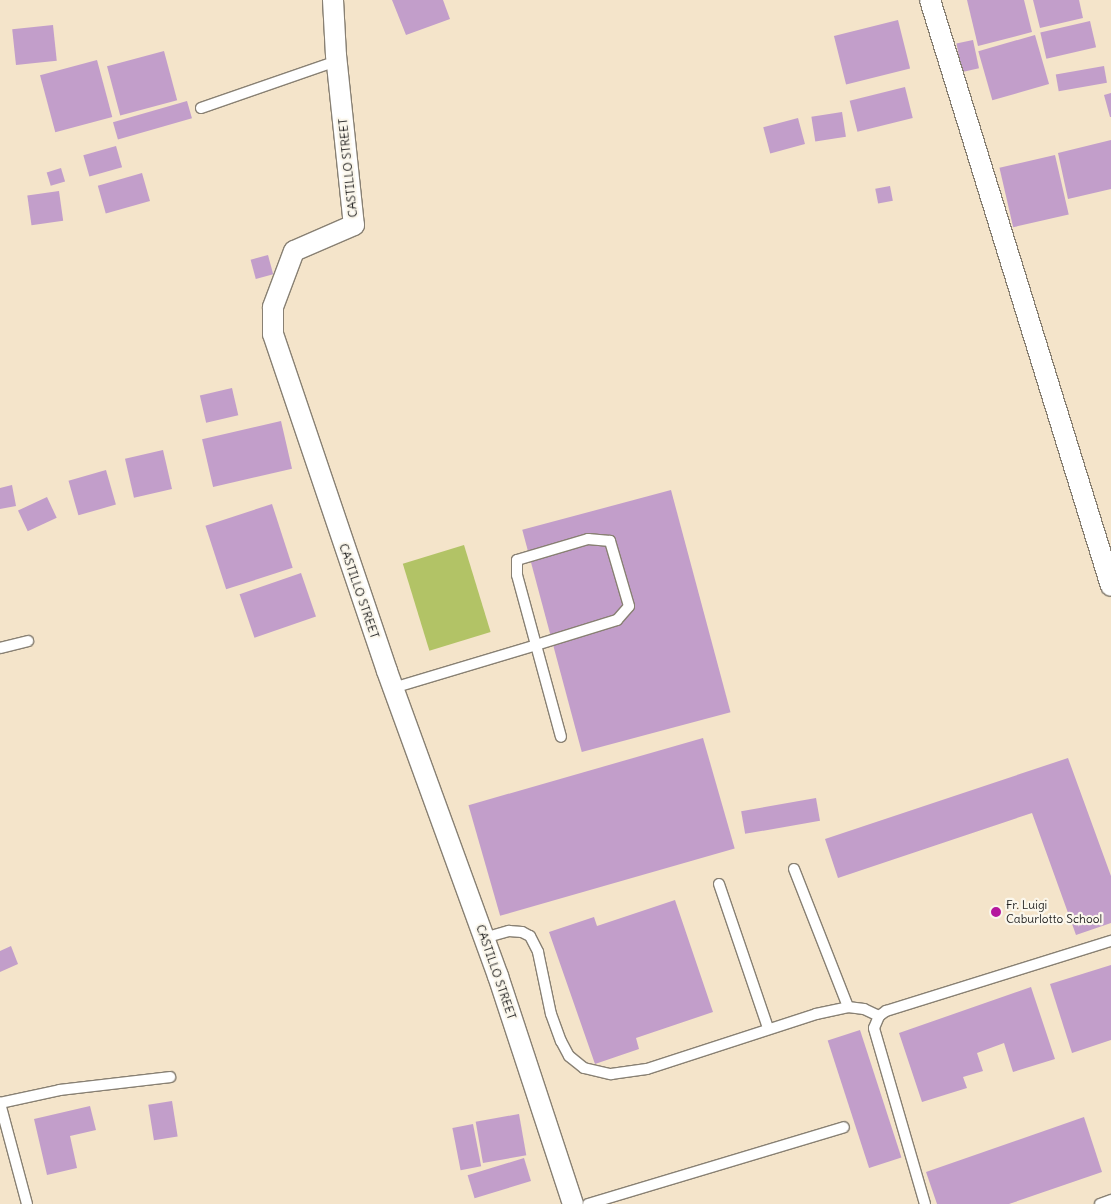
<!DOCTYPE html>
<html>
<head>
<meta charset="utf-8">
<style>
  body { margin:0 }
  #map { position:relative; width:1111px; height:1204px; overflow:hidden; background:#f4e4ca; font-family:Delius,sans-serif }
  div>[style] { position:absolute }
  .green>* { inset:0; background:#b2c366; transform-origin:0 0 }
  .building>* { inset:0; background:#c29eca; transform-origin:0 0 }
  .roads { filter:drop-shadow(1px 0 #888073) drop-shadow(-1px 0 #888073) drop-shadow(0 1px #888073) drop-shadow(0 -1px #888073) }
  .service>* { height:10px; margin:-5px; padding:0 5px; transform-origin:5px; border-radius:5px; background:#fff }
  .minor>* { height:20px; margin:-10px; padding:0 10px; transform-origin:10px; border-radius:10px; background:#fff }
  .dots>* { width:14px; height:14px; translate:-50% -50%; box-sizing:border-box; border:2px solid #fbf7ec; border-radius:50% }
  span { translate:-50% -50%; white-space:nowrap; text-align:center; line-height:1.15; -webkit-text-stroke:4.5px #fbf7ec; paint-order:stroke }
  .street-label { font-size:12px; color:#1c1c1c }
  .poi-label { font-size:12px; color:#1c1c1c }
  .left { translate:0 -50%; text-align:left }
</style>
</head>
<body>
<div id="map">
  <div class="green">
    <i style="left:464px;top:545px;width:91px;height:64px;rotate:73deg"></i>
  </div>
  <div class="building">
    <i style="clip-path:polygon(392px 0,443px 0,450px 19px,406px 35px)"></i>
    <i style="clip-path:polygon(967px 0,1024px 0,1032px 32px,978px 46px)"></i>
    <i style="clip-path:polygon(1033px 0,1079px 0,1083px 18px,1040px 28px)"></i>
    <i style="left:898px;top:20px;width:50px;height:66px;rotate:76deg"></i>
    <i style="left:1090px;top:21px;width:27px;height:51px;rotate:77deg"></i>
    <i style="left:53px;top:25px;width:36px;height:41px;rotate:84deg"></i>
    <i style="left:1035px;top:35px;width:51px;height:59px;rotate:74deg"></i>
    <i style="left:973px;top:40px;width:29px;height:17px;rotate:78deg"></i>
    <i style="left:164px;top:51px;width:51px;height:59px;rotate:75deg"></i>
    <i style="left:97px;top:60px;width:59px;height:59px;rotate:75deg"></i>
    <i style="left:1104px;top:66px;width:17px;height:49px;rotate:80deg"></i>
    <i style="left:905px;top:87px;width:32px;height:57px;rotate:76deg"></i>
    <i style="clip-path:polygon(1111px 93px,1111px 117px,1110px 117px,1104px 95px)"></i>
    <i style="left:187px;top:101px;width:18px;height:77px;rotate:74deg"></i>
    <i style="left:842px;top:112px;width:25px;height:31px;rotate:81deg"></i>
    <i style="left:798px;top:118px;width:27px;height:36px;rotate:75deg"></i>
    <i style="clip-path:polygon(1111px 140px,1111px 189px,1068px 199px,1058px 153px)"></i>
    <i style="left:116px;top:146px;width:22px;height:34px;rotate:74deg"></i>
    <i style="left:1055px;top:155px;width:61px;height:57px;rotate:77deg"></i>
    <i style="left:61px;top:168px;width:14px;height:15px;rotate:73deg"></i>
    <i style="left:142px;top:173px;width:29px;height:46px;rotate:74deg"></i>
    <i style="left:890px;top:186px;width:15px;height:15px;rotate:79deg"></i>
    <i style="left:59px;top:191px;width:30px;height:32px;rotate:82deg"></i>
    <i style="left:268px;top:255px;width:20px;height:18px;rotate:75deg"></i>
    <i style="left:232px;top:388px;width:28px;height:33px;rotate:77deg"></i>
    <i style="left:281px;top:421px;width:49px;height:81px;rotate:77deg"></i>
    <i style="left:163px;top:450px;width:40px;height:39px;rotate:77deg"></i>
    <i style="left:106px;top:470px;width:36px;height:39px;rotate:74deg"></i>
    <i style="clip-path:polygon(12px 485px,16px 506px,0 509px,0 488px)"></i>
    <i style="left:671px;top:490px;width:230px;height:154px;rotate:75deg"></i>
    <i style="left:47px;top:497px;width:23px;height:32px;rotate:65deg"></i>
    <i style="left:272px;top:504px;width:67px;height:70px;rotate:72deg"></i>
    <i style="left:301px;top:573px;width:46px;height:65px;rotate:71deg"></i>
    <i style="left:703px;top:738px;width:115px;height:244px;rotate:74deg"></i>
    <i style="clip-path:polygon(1068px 758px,1111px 876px,1111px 923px,1076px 935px,1032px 813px,838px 878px,825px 839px)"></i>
    <i style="left:816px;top:798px;width:23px;height:76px;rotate:80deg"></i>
    <i style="clip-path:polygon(675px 900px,713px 1012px,636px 1038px,639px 1049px,595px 1064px,549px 932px,594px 917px,597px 926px)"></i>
    <i style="clip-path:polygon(11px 946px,18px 964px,0 972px,0 951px)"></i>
    <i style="clip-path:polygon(1111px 965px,1111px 1040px,1072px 1053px,1050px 984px)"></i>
    <i style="clip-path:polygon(1031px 987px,1055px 1059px,1013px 1072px,1004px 1043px,977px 1053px,983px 1071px,963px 1077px,967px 1088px,922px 1102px,899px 1033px)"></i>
    <i style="left:860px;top:1030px;width:134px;height:34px;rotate:72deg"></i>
    <i style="left:172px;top:1101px;width:36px;height:24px;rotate:81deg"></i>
    <i style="clip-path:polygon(90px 1106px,96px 1130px,70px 1136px,77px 1168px,47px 1175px,34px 1119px)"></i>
    <i style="left:519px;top:1114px;width:42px;height:44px;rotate:80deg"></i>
    <i style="clip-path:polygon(1084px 1117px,1102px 1172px,1009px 1204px,937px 1204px,926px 1172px)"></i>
    <i style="left:473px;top:1124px;width:43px;height:21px;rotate:79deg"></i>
    <i style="left:524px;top:1158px;width:24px;height:59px;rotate:73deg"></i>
  </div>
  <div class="roads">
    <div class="service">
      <i style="left:201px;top:108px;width:144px;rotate:-19.1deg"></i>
      <i style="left:0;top:648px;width:29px;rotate:-14deg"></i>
      <i style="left:393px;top:688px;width:149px;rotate:-16.7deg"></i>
      <i style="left:536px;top:645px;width:85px;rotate:-17.2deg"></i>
      <i style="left:617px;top:620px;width:18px;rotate:-49deg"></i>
      <i style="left:629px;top:606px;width:68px;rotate:-106.3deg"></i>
      <i style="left:610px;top:541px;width:22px;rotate:-175deg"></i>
      <i style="left:588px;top:539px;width:74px;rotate:163.5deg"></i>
      <i style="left:517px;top:560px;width:15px;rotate:90deg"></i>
      <i style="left:517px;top:575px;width:73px;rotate:74.8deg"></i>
      <i style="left:536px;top:645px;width:95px;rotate:74.8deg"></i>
      <i style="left:794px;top:869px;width:148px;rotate:68.6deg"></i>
      <i style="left:719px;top:884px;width:152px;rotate:71.2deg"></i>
      <i style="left:484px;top:938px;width:26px;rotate:-16deg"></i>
      <i style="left:509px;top:931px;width:13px;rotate:4deg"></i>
      <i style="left:522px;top:932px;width:9px;rotate:27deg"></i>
      <i style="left:530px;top:936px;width:18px;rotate:63deg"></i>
      <i style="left:538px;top:952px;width:63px;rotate:78.2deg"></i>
      <i style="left:551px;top:1014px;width:29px;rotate:70deg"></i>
      <i style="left:561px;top:1041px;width:17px;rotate:62deg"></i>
      <i style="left:569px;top:1056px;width:19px;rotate:39deg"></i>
      <i style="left:584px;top:1068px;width:28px;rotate:13deg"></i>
      <i style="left:611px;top:1074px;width:36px;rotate:-8deg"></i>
      <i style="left:647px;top:1069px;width:178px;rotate:-18deg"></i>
      <i style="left:816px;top:1014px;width:33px;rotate:-12deg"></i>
      <i style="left:848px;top:1007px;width:16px;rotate:7deg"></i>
      <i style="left:864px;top:1009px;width:17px;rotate:25deg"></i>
      <i style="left:27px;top:1204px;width:105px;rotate:-105deg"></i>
      <i style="left:0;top:1103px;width:61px;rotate:-12.2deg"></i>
      <i style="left:60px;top:1090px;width:111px;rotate:-6.7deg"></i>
      <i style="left:588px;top:1204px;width:267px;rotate:-16.7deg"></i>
      <i style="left:925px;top:1204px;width:183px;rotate:-106.2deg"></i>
      <i style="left:874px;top:1028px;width:13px;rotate:-67deg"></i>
      <i style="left:879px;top:1016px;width:9px;rotate:-36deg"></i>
      <i style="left:886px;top:1011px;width:236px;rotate:-17.3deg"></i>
      <i style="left:1100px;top:1204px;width:12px;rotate:-20deg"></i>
    </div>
    <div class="minor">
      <i style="left:333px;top:0;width:55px;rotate:86.9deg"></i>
      <i style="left:336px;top:55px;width:171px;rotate:84deg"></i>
      <i style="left:354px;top:225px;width:65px;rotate:156.6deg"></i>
      <i style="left:294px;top:251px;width:60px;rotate:110.6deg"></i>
      <i style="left:273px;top:307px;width:27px;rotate:90deg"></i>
      <i style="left:273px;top:334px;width:356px;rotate:71.3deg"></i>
      <i style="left:387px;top:671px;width:325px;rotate:70deg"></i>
      <i style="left:498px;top:976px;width:240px;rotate:71.8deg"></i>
      <i style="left:930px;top:0;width:613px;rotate:72.84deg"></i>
    </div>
  </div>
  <div class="dots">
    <i style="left:996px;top:912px;background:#b5179e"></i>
  </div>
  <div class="street-label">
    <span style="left:348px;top:168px;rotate:-96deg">CASTILLO STREET</span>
    <span style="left:359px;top:591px;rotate:71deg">CASTILLO STREET</span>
    <span style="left:496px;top:972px;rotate:71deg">CASTILLO STREET</span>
  </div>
  <div class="poi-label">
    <span class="left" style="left:1006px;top:912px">Fr. Luigi<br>Caburlotto School</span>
  </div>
</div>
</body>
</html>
